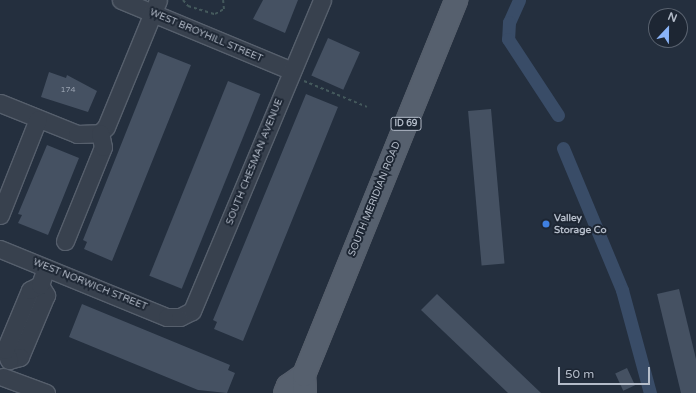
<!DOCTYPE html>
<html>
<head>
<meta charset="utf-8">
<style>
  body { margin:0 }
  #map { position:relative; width:696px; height:393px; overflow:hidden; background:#242f3e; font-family:"Varela Round",sans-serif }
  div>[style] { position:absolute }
  .canal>* { height:13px; margin:-6.5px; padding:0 6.5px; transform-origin:6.5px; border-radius:6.5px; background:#394c67 }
  .building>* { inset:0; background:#455162; transform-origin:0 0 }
  .path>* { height:2px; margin-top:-1px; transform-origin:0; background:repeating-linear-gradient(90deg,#44595c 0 3px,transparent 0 6px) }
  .roads { filter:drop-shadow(1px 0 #565f6c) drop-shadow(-1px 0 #565f6c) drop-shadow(0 1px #565f6c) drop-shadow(0 -1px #565f6c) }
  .minor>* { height:17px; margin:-8.5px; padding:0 8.5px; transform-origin:8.5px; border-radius:8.5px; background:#38414e }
  .major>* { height:22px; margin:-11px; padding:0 11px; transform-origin:11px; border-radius:11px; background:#56606e }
  .dots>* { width:11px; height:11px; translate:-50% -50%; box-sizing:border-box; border:2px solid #1d2633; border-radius:50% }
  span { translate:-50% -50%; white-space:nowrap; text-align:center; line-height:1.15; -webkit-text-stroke:4px #1d2633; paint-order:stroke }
  .number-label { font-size:8px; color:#98a1af }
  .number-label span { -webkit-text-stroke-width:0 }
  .shield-label span { padding:1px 3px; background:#1d2633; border:1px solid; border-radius:3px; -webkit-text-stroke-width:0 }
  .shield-label { font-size:9px; color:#b4bcc9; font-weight:700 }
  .street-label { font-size:10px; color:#b4bcc9 }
  .poi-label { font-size:10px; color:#b4bcc9; font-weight:700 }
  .left { translate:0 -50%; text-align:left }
  .north { position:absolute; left:648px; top:8px; width:40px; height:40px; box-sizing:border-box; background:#1d2633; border:1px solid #59626f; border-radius:50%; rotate:22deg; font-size:11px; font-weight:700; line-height:16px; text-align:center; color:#b4bcc9 }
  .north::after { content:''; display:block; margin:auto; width:14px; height:18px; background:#8ab4f8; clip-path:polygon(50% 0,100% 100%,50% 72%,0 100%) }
  .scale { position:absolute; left:558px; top:367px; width:92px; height:18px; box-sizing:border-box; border:2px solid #b4bcc9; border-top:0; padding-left:5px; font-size:12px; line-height:14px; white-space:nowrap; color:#b4bcc9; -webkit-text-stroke:3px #1d2633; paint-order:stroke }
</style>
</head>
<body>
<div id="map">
  <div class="canal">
    <i style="left:519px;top:0;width:24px;rotate:114deg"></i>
    <i style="left:509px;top:22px;width:17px;rotate:93deg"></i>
    <i style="left:508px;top:39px;width:91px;rotate:56.7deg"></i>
    <i style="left:563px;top:148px;width:154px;rotate:67.4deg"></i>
    <i style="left:622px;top:290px;width:107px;rotate:74.8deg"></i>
  </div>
  <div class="building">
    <i style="clip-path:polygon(263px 0,298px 0,285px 33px,253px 19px)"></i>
    <i style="left:328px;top:38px;width:35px;height:41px;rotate:24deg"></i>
    <i style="clip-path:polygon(158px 52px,191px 65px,112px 261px,84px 249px,87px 242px,83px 240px)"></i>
    <i style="clip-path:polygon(49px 72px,66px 78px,67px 75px,97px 91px,88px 112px,41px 97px)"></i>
    <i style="left:228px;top:81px;width:35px;height:210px;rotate:22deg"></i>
    <i style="clip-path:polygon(306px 94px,338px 107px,243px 341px,214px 329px,217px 322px,213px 320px)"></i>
    <i style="left:491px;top:109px;width:155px;height:23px;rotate:85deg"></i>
    <i style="clip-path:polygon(47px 145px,79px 158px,48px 235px,18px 223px,22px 215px,18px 214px)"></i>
    <i style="clip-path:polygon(679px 289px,696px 359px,696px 393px,681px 393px,657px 294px)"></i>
    <i style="clip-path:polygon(437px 294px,541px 393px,508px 393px,421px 310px)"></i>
    <i style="clip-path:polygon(82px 304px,230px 365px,228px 370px,235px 373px,227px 393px,198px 390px,69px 337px)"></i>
    <i style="left:627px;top:368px;width:19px;height:13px;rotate:65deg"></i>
  </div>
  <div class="path">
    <i style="left:183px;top:0;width:8px;rotate:50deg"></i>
    <i style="left:188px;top:6px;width:28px;rotate:17deg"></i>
    <i style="left:215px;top:14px;width:10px;rotate:-29deg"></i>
    <i style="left:224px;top:9px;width:9px;rotate:-96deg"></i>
    <i style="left:304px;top:81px;width:68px;rotate:22.4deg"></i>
  </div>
  <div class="roads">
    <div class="minor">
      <i style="left:121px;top:0;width:185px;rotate:22.5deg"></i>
      <i style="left:0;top:103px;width:83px;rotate:21.9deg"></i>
      <i style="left:77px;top:134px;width:23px;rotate:-2deg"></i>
      <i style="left:100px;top:133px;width:8px;rotate:-45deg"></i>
      <i style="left:106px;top:127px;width:137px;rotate:-67.7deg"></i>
      <i style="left:0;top:215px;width:103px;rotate:-68.4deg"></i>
      <i style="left:65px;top:241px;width:101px;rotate:-68deg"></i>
      <i style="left:103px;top:147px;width:14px;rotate:-102deg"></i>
      <i style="left:0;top:249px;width:180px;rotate:22.2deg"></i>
      <i style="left:167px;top:317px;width:13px"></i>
      <i style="left:180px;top:317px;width:13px;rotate:-27deg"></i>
      <i style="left:192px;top:311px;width:337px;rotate:-67.3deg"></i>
      <i style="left:40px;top:285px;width:12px;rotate:59deg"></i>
      <i style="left:46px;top:295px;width:67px;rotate:112.8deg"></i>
      <i style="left:20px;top:357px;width:11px;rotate:165deg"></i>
      <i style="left:9px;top:360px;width:11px;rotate:-112deg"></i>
      <i style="left:5px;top:350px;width:65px;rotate:-67.4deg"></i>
      <i style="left:30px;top:290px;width:11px;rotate:-27deg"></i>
      <i style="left:40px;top:285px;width:18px;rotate:-71deg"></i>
      <i style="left:3px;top:377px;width:46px;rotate:20.4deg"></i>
    </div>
    <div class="major">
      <i style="left:285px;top:393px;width:8px;rotate:-67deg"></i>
      <i style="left:288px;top:386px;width:19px;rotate:-35deg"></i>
      <i style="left:305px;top:393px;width:18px;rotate:-93deg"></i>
      <i style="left:304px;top:375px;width:405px;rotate:-67.9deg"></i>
    </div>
  </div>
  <div class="dots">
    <i style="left:546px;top:224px;background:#3f7fe0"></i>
  </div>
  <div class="number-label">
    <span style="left:68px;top:90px">174</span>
  </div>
  <div class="shield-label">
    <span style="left:406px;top:124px">ID 69</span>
  </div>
  <div class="street-label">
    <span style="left:206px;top:36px;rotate:23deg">WEST BROYHILL STREET</span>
    <span style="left:255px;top:162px;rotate:-68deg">SOUTH CHESMAN AVENUE</span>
    <span style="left:375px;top:199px;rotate:-68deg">SOUTH MERIDIAN ROAD</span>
    <span style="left:90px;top:285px;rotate:22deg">WEST NORWICH STREET</span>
  </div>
  <div class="poi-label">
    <span class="left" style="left:554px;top:224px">Valley<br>Storage Co</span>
  </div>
  <div class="north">N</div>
  <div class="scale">50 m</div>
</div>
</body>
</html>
